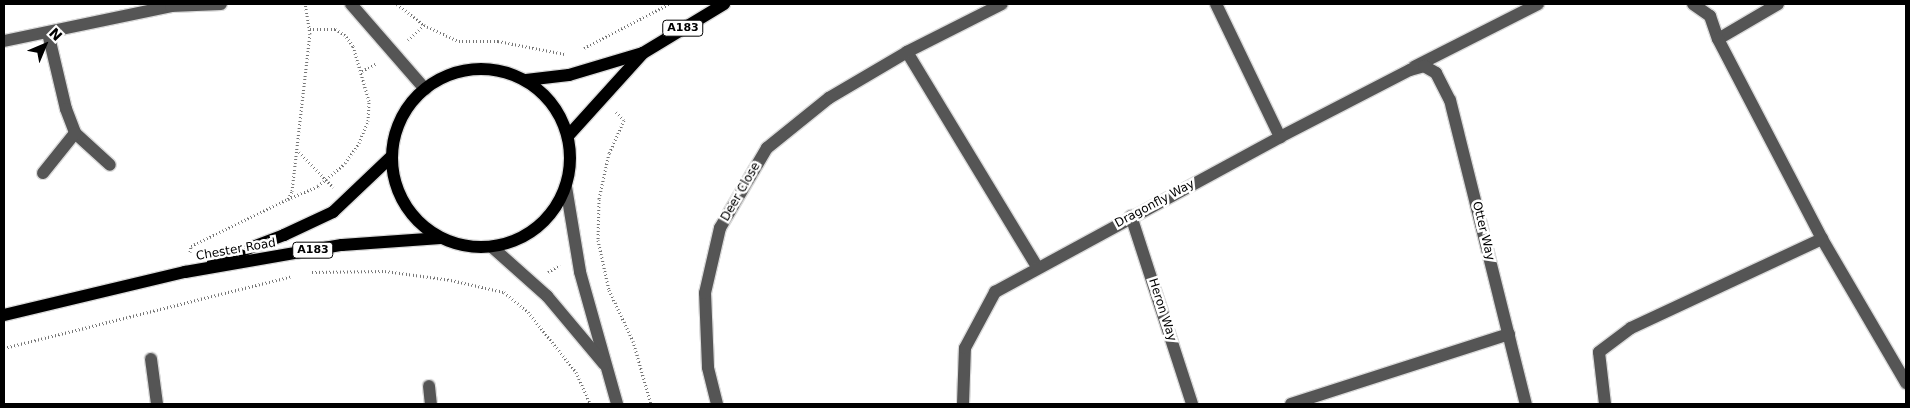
<!DOCTYPE html>
<html>
<head>
<meta charset="utf-8">
<style>
  body { margin:0 }
  #map { position:relative; width:1910px; height:408px; overflow:hidden; background:#fff; font-family:"DejaVu Sans",sans-serif }
  div>[style] { position:absolute }
  .path>* { height:3px; margin-top:-1.5px; transform-origin:0; background:repeating-linear-gradient(90deg,#777 0 1px,transparent 0 3.5px) }
  .roads { filter:drop-shadow(1px 0 #dbdbdb) drop-shadow(-1px 0 #dbdbdb) drop-shadow(0 1px #dbdbdb) drop-shadow(0 -1px #dbdbdb) }
  .minor>* { height:12px; margin:-6px; padding:0 6px; transform-origin:6px; border-radius:6px; background:#555 }
  .major>* { height:12px; margin:-6px; padding:0 6px; transform-origin:6px; border-radius:6px; background:#000 }
  .major>.ring { margin:-6px; padding:0; box-sizing:content-box; background:none; border:12px solid #000; border-radius:50% }
  span { translate:-50% -50%; white-space:nowrap; text-align:center; line-height:1.15; -webkit-text-stroke:5px #fff; paint-order:stroke }
  .shield-label span { padding:1px 4px; background:#fff; border:1px solid; border-radius:4px; -webkit-text-stroke-width:0 }
  .shield-label { font-size:11px; color:#000; font-weight:700 }
  .street-label { font-size:12px; color:#000 }
  .frame { position:absolute; inset:0; border:5px solid #000; pointer-events:none }
  .north { position:absolute; left:20px; top:20px; width:50px; height:50px; -webkit-text-stroke:4px #fff; paint-order:stroke; rotate:45deg; font-size:14px; font-weight:700; line-height:20px; text-align:center; color:#000 }
  .north::after { content:''; display:block; margin:auto; width:18px; height:22px; background:#000; clip-path:polygon(50% 0,100% 100%,50% 72%,0 100%) }
</style>
</head>
<body>
<div id="map">
  <div class="path">
    <i style="left:397px;top:4px;width:34px;rotate:38deg"></i>
    <i style="left:424px;top:25px;width:38px;rotate:25deg"></i>
    <i style="left:459px;top:41px;width:39px"></i>
    <i style="left:498px;top:41px;width:68px;rotate:11deg"></i>
    <i style="left:408px;top:40px;width:22px;rotate:-43deg"></i>
    <i style="left:584px;top:48px;width:96px;rotate:-27.4deg"></i>
    <i style="left:362px;top:71px;width:17px;rotate:-28deg"></i>
    <i style="left:616px;top:112px;width:11px;rotate:45deg"></i>
    <i style="left:624px;top:120px;width:36px;rotate:114deg"></i>
    <i style="left:609px;top:153px;width:47px;rotate:102.3deg"></i>
    <i style="left:599px;top:199px;width:41px;rotate:91.4deg"></i>
    <i style="left:598px;top:240px;width:51px;rotate:77.6deg"></i>
    <i style="left:609px;top:290px;width:56px;rotate:64.8deg"></i>
    <i style="left:633px;top:341px;width:66px;rotate:74.1deg"></i>
    <i style="left:299px;top:152px;width:49px;rotate:45.8deg"></i>
    <i style="left:288px;top:199px;width:33px;rotate:-23deg"></i>
    <i style="left:318px;top:186px;width:35px;rotate:-40deg"></i>
    <i style="left:345px;top:163px;width:24px;rotate:-55deg"></i>
    <i style="left:359px;top:143px;width:24px;rotate:-68deg"></i>
    <i style="left:368px;top:121px;width:20px;rotate:-87deg"></i>
    <i style="left:369px;top:101px;width:57px;rotate:-106.2deg"></i>
    <i style="left:353px;top:46px;width:14px;rotate:-126deg"></i>
    <i style="left:345px;top:35px;width:12px;rotate:-149deg"></i>
    <i style="left:335px;top:29px;width:26px;rotate:180deg"></i>
    <i style="left:190px;top:252px;width:6px;rotate:-81deg"></i>
    <i style="left:191px;top:246px;width:108px;rotate:-25.9deg"></i>
    <i style="left:288px;top:199px;width:9px;rotate:-63deg"></i>
    <i style="left:292px;top:191px;width:158px;rotate:-83.5deg"></i>
    <i style="left:310px;top:34px;width:30px;rotate:-99deg"></i>
    <i style="left:312px;top:272px;width:73px;rotate:-0.8deg"></i>
    <i style="left:385px;top:271px;width:67px;rotate:7.8deg"></i>
    <i style="left:451px;top:280px;width:54px;rotate:12.8deg"></i>
    <i style="left:504px;top:292px;width:31px;rotate:40deg"></i>
    <i style="left:528px;top:312px;width:77px;rotate:51.3deg"></i>
    <i style="left:576px;top:372px;width:35px;rotate:66deg"></i>
    <i style="left:548px;top:272px;width:14px;rotate:-30deg"></i>
    <i style="left:4px;top:348px;width:297px;rotate:-14deg"></i>
  </div>
  <div class="roads">
    <div class="minor">
      <i style="left:351px;top:4px;width:113px;rotate:49deg"></i>
      <i style="left:1216px;top:4px;width:148px;rotate:64.3deg"></i>
      <i style="left:1693px;top:4px;width:21px;rotate:35deg"></i>
      <i style="left:1710px;top:16px;width:24px;rotate:71deg"></i>
      <i style="left:1778px;top:4px;width:69px;rotate:149.7deg"></i>
      <i style="left:1718px;top:39px;width:225px;rotate:62.5deg"></i>
      <i style="left:1822px;top:239px;width:167px;rotate:59.7deg"></i>
      <i style="left:48px;top:33px;width:78px;rotate:76.7deg"></i>
      <i style="left:66px;top:109px;width:26px;rotate:69deg"></i>
      <i style="left:75px;top:133px;width:47px;rotate:42.4deg"></i>
      <i style="left:4px;top:41px;width:171px;rotate:-11.8deg"></i>
      <i style="left:171px;top:6px;width:50px;rotate:-2.3deg"></i>
      <i style="left:907px;top:52px;width:251px;rotate:58.8deg"></i>
      <i style="left:1414px;top:67px;width:139px;rotate:-26.9deg"></i>
      <i style="left:43px;top:173px;width:51px;rotate:-51.3deg"></i>
      <i style="left:566px;top:187px;width:86px;rotate:80.6deg"></i>
      <i style="left:580px;top:272px;width:137px;rotate:74.3deg"></i>
      <i style="left:1131px;top:216px;width:198px;rotate:72deg"></i>
      <i style="left:492px;top:247px;width:74px;rotate:41.7deg"></i>
      <i style="left:547px;top:296px;width:89px;rotate:50deg"></i>
      <i style="left:151px;top:359px;width:45px;rotate:82.4deg"></i>
      <i style="left:429px;top:386px;width:18px;rotate:84deg"></i>
      <i style="left:717px;top:404px;width:38px;rotate:-104deg"></i>
      <i style="left:708px;top:367px;width:74px;rotate:-92.3deg"></i>
      <i style="left:705px;top:293px;width:67px;rotate:-77deg"></i>
      <i style="left:720px;top:228px;width:93px;rotate:-59.6deg"></i>
      <i style="left:767px;top:148px;width:80px;rotate:-38.9deg"></i>
      <i style="left:829px;top:98px;width:91px;rotate:-30.5deg"></i>
      <i style="left:907px;top:52px;width:106px;rotate:-26.8deg"></i>
      <i style="left:963px;top:404px;width:56px;rotate:-88deg"></i>
      <i style="left:965px;top:348px;width:64px;rotate:-61.8deg"></i>
      <i style="left:995px;top:292px;width:324px;rotate:-28.5deg"></i>
      <i style="left:1280px;top:137px;width:146px;rotate:-27.3deg"></i>
      <i style="left:1410px;top:70px;width:15px;rotate:-16deg"></i>
      <i style="left:1424px;top:66px;width:14px;rotate:30deg"></i>
      <i style="left:1436px;top:73px;width:30px;rotate:63deg"></i>
      <i style="left:1450px;top:100px;width:313px;rotate:76deg"></i>
      <i style="left:1291px;top:404px;width:229px;rotate:-17.8deg"></i>
      <i style="left:1605px;top:404px;width:52px;rotate:-96.6deg"></i>
      <i style="left:1599px;top:352px;width:40px;rotate:-37deg"></i>
      <i style="left:1631px;top:328px;width:211px;rotate:-25deg"></i>
    </div>
    <div class="major">
      <i class="ring" style="left:392px;top:69px;width:166px;height:166px"></i>
      <i style="left:526px;top:80px;width:43px;rotate:-6.6deg"></i>
      <i style="left:569px;top:75px;width:77px;rotate:-16.6deg"></i>
      <i style="left:643px;top:53px;width:95px;rotate:-31.2deg"></i>
      <i style="left:568px;top:136px;width:112px;rotate:-47.9deg"></i>
      <i style="left:213px;top:262px;width:76px;rotate:-20.8deg"></i>
      <i style="left:284px;top:235px;width:54px;rotate:-25.1deg"></i>
      <i style="left:333px;top:212px;width:80px;rotate:-43.5deg"></i>
      <i style="left:4px;top:315px;width:186px;rotate:-13.4deg"></i>
      <i style="left:185px;top:272px;width:159px;rotate:-9.8deg"></i>
      <i style="left:342px;top:245px;width:99px;rotate:-4deg"></i>
    </div>
  </div>
  <div class="shield-label">
    <span style="left:683px;top:28px">A183</span>
    <span style="left:313px;top:250px">A183</span>
  </div>
  <div class="street-label">
    <span style="left:741px;top:192px;rotate:-60deg">Deer Close</span>
    <span style="left:1155px;top:204px;rotate:-28deg">Dragonfly Way</span>
    <span style="left:1483px;top:231px;rotate:76deg">Otter Way</span>
    <span style="left:236px;top:250px;rotate:-10deg">Chester Road</span>
    <span style="left:1162px;top:310px;rotate:72deg">Heron Way</span>
  </div>
  <div class="frame"></div>
  <div class="north">N</div>
</div>
</body>
</html>
